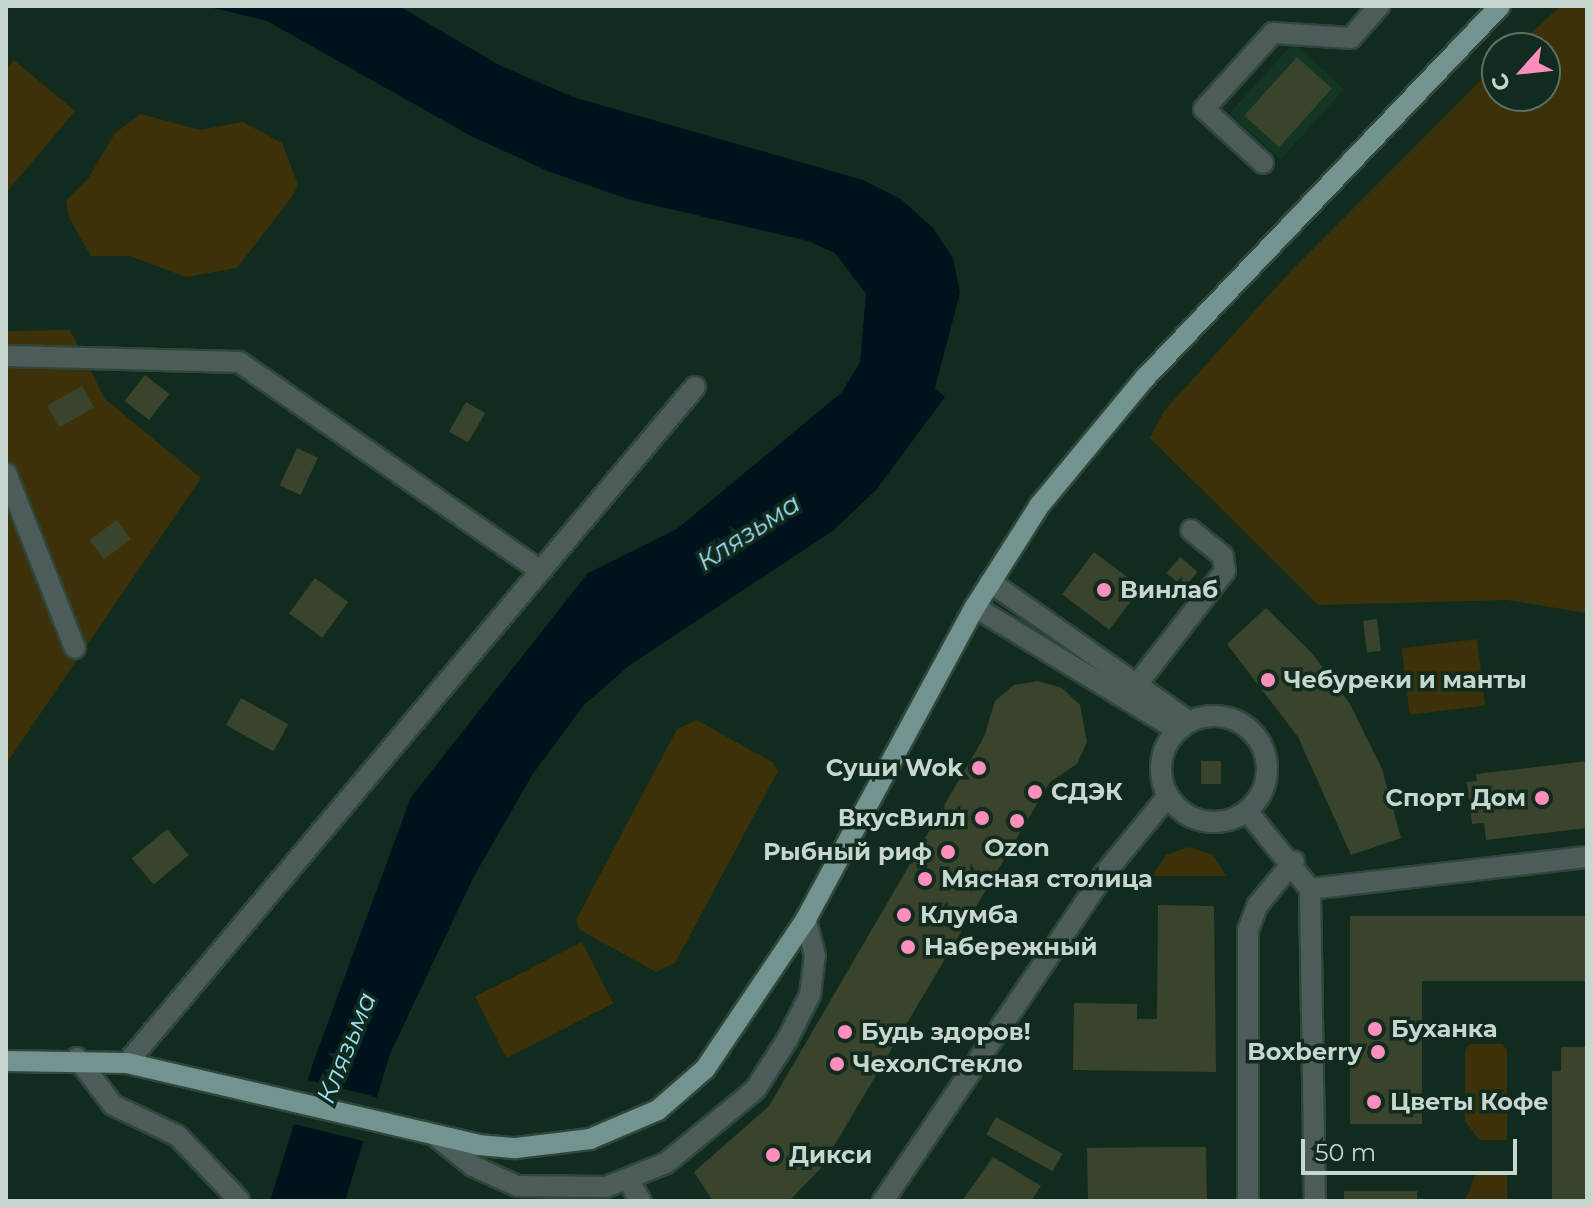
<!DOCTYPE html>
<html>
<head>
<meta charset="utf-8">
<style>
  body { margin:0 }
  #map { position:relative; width:1593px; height:1207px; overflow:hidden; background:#112b1e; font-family:Montserrat,sans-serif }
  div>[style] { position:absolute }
  .built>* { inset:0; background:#133523; transform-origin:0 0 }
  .green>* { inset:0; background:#3c3109; transform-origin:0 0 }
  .water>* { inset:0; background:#00131c }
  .pier>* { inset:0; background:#112b1e; transform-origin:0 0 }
  .building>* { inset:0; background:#3a442c; transform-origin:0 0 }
  .roads { filter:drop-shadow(2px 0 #2e473a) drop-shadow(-2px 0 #2e473a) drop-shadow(0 2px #2e473a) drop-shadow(0 -2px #2e473a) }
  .minor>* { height:20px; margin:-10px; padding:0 10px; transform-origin:10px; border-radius:10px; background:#4d5c5b }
  .minor>.ring { margin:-10px; padding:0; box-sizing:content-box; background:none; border:20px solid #4d5c5b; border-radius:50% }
  .major>* { height:20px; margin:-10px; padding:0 10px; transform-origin:10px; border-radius:10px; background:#739391 }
  .dots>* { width:22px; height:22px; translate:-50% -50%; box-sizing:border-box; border:4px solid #112b1e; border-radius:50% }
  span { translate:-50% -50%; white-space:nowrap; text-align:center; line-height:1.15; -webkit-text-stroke:7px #112b1e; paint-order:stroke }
  .poi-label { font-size:24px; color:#c8d7ce; font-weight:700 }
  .left { translate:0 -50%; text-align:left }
  .right { translate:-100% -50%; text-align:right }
  .water-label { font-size:26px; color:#a0def6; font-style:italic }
  .frame { position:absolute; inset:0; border:8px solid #c8d7ce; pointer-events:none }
  .north { position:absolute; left:1481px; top:32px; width:80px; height:80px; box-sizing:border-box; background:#112b1e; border:2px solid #5a7064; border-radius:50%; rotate:243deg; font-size:22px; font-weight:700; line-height:32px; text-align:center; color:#c8d7ce }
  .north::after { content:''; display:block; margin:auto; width:28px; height:36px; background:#fe8ebc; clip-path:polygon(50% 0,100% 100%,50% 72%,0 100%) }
  .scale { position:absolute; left:1301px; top:1139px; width:216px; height:36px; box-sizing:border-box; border:4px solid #c8d7ce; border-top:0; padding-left:10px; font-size:24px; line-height:28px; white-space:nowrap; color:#c8d7ce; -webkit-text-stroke:6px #112b1e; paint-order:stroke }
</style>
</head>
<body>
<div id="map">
  <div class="built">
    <i style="left:1293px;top:43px;width:69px;height:95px;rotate:42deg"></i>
  </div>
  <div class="green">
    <i style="clip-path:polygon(1561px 6px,1587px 6px,1587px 613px,1507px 600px,1318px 605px,1150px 438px,1164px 411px,1290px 272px,1497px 64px,1497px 96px,1545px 96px,1545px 48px,1514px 48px)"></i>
    <i style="clip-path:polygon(14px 60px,75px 111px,6px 193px,6px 70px)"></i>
    <i style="clip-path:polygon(141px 114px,200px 130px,243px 122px,282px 143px,298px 184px,294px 194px,237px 268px,186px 277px,130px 256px,91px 256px,69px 218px,66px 201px,88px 179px,115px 133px)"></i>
    <i style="clip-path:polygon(70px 330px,105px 399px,201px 478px,6px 764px,6px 331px)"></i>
    <i style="left:1477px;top:639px;width:67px;height:76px;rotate:83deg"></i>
    <i style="clip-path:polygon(697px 720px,772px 762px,778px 771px,675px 963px,656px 972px,580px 930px,576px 920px,677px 729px)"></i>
    <i style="clip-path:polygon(1189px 847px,1213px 855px,1226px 876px,1152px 876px,1166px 855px)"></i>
    <i style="left:582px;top:942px;width:69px;height:120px;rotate:63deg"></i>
    <i style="clip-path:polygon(1470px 1044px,1502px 1044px,1507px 1050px,1507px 1140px,1479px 1140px,1465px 1121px,1465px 1050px)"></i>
    <i style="clip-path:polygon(1476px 1173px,1507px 1173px,1507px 1201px,1465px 1201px)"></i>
  </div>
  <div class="water">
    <i style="clip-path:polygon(205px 6px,399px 6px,499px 65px,573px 97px,863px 180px,901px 199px,933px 228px,953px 258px,960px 293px,935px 388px,945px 397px,876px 490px,834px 530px,630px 665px,584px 705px,532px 775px,473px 878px,390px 1054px,345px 1201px,270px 1201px,314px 1060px,411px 797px,588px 573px,677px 529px,842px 392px,860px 362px,866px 294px,835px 253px,808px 241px,631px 200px,550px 172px,471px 136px,267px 21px)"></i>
  </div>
  <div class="pier">
    <i style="left:304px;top:1079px;width:77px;height:46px;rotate:14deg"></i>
  </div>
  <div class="building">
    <i style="left:1297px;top:57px;width:47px;height:79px;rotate:42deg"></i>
    <i style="left:145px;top:375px;width:31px;height:33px;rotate:38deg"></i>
    <i style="left:82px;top:386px;width:25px;height:40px;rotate:61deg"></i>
    <i style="left:466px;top:402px;width:22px;height:34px;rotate:30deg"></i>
    <i style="left:297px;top:448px;width:23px;height:41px;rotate:25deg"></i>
    <i style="left:117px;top:520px;width:24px;height:34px;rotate:54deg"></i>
    <i style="left:1094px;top:552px;width:59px;height:53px;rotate:37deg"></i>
    <i style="left:1180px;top:557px;width:23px;height:21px;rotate:40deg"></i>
    <i style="left:315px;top:578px;width:41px;height:44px;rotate:36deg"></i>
    <i style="clip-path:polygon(1266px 608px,1312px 653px,1350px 704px,1382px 769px,1401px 838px,1351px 855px,1298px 737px,1227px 644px)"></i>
    <i style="left:1377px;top:619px;width:32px;height:14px;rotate:83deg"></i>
    <i style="clip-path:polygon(1038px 681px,1062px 688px,1080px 705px,1087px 742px,1077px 764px,1050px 782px,821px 1168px,789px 1201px,713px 1201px,694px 1172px,769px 1106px,984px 737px,995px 701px,1014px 685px)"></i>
    <i style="left:241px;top:698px;width:54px;height:31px;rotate:29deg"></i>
    <i style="left:1201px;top:761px;width:20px;height:23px"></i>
    <i style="clip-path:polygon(1587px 761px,1587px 828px,1486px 840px,1484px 823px,1472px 824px,1467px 782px,1477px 781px,1476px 774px)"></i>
    <i style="left:167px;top:829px;width:34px;height:46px;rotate:50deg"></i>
    <i style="clip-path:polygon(1158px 905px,1214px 906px,1216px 1072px,1073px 1070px,1074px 1003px,1137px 1004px,1137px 1019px,1157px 1019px)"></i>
    <i style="clip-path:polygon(1350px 916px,1587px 916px,1587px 981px,1422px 981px,1422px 1124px,1350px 1124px)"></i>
    <i style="clip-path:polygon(1561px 1047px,1587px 1047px,1587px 1201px,1552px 1201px,1552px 1071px,1561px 1071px)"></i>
    <i style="left:996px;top:1117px;width:76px;height:20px;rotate:29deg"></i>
    <i style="clip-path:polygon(1165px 1147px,1206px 1147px,1207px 1201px,1088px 1201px,1087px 1148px)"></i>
    <i style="clip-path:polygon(993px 1157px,1041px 1186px,1031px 1201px,962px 1201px)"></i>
    <i style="left:1344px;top:1191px;width:73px;height:10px"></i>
  </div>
  <div class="roads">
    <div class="minor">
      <i style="left:1263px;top:163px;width:80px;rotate:-137.5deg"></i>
      <i style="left:1204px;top:109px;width:103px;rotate:-47.8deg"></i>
      <i style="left:1273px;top:33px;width:78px;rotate:3.7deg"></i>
      <i style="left:1351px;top:38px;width:43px;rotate:-48.8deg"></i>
      <i style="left:6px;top:356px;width:233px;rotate:1.5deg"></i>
      <i style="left:239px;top:362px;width:367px;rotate:34.7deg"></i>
      <i style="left:6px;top:473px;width:188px;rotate:68.5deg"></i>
      <i style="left:990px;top:582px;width:244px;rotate:35deg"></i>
      <i style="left:975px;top:607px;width:235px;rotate:31.3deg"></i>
      <i style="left:1138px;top:683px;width:142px;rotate:-52.2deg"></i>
      <i style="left:1225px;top:571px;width:15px;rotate:-98deg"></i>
      <i style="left:1223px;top:556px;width:41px;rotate:-140.9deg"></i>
      <i class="ring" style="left:1161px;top:716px;width:86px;height:86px"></i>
      <i style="left:1247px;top:811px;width:100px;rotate:51.1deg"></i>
      <i style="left:1310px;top:889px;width:312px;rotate:89.1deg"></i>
      <i style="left:1310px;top:889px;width:279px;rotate:-6.6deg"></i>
      <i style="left:77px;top:1058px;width:59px;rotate:52.5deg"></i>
      <i style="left:113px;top:1105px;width:72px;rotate:25.5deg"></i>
      <i style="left:178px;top:1136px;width:88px;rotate:46.4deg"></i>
      <i style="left:127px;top:1063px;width:883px;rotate:-49.96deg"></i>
      <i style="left:438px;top:1138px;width:45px;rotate:38.7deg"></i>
      <i style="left:473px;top:1166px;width:48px;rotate:24.4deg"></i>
      <i style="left:517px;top:1186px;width:89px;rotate:0.6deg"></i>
      <i style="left:606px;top:1187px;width:65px;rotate:-21.8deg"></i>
      <i style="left:666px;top:1163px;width:115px;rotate:-39.4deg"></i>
      <i style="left:755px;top:1090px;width:59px;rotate:-57.4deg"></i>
      <i style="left:787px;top:1040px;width:51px;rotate:-62.9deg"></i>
      <i style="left:810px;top:995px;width:39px;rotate:-83deg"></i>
      <i style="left:815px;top:956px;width:38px;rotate:-104deg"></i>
      <i style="left:629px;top:1182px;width:22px;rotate:58deg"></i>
      <i style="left:883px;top:1201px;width:396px;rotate:-55.9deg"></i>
      <i style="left:1105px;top:873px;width:99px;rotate:-50.7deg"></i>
      <i style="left:1248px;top:1201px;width:271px;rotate:-90deg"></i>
      <i style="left:1248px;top:930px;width:26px;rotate:-69deg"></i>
      <i style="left:1257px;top:906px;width:58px;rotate:-50.6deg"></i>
    </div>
    <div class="major">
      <i style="left:6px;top:1061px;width:121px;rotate:0.9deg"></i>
      <i style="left:127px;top:1063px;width:360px;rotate:13.1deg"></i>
      <i style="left:478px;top:1145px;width:38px;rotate:5deg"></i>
      <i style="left:516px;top:1148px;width:75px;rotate:-6.9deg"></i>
      <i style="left:590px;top:1139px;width:74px;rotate:-23.1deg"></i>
      <i style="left:658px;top:1110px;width:62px;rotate:-41.1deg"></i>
      <i style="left:705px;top:1069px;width:181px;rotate:-56deg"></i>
      <i style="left:806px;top:919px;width:355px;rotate:-61.6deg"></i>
      <i style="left:975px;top:607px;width:120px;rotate:-57.6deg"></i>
      <i style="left:1039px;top:506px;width:166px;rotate:-50.4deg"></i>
      <i style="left:1145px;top:378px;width:514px;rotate:-46.34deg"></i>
    </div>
  </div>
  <div class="dots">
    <i style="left:1104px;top:590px;background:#fe8ebc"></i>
    <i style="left:1268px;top:680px;background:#fe8ebc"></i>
    <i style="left:979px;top:768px;background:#fe8ebc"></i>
    <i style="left:1035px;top:792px;background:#fe8ebc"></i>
    <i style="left:1542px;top:798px;background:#fe8ebc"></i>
    <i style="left:982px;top:818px;background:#fe8ebc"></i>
    <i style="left:1017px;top:821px;background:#fe8ebc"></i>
    <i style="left:948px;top:852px;background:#fe8ebc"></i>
    <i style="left:925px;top:879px;background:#fe8ebc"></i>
    <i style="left:904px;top:915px;background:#fe8ebc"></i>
    <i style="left:908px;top:947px;background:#fe8ebc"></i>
    <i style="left:1375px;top:1029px;background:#fe8ebc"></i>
    <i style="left:845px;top:1032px;background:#fe8ebc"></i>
    <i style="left:1378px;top:1052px;background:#fe8ebc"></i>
    <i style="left:837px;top:1064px;background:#fe8ebc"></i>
    <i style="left:1374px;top:1102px;background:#fe8ebc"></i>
    <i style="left:773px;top:1155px;background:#fe8ebc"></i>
  </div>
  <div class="poi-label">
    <span class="left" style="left:1120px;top:590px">Винлаб</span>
    <span class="left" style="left:1284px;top:680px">Чебуреки и манты</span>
    <span class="right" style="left:963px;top:768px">Суши Wok</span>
    <span class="left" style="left:1051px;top:792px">СДЭК</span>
    <span class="right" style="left:1526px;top:798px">Спорт Дом</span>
    <span class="right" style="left:966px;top:818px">ВкусВилл</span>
    <span style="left:1017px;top:848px">Ozon</span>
    <span class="right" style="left:932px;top:852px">Рыбный риф</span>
    <span class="left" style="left:941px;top:879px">Мясная столица</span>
    <span class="left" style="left:920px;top:915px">Клумба</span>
    <span class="left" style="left:924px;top:947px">Набережный</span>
    <span class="left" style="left:1391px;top:1029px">Буханка</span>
    <span class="left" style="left:861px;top:1032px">Будь здоров!</span>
    <span class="right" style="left:1362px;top:1052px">Boxberry</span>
    <span class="left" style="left:853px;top:1064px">ЧехолСтекло</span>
    <span class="left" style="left:1390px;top:1102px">Цветы Кофе</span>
    <span class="left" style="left:789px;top:1155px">Дикси</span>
  </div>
  <div class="water-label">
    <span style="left:749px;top:533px;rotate:-33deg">Клязьма</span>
    <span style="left:347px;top:1048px;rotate:-68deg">Клязьма</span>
  </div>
  <div class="frame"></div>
  <div class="north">С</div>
  <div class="scale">50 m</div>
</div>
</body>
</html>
